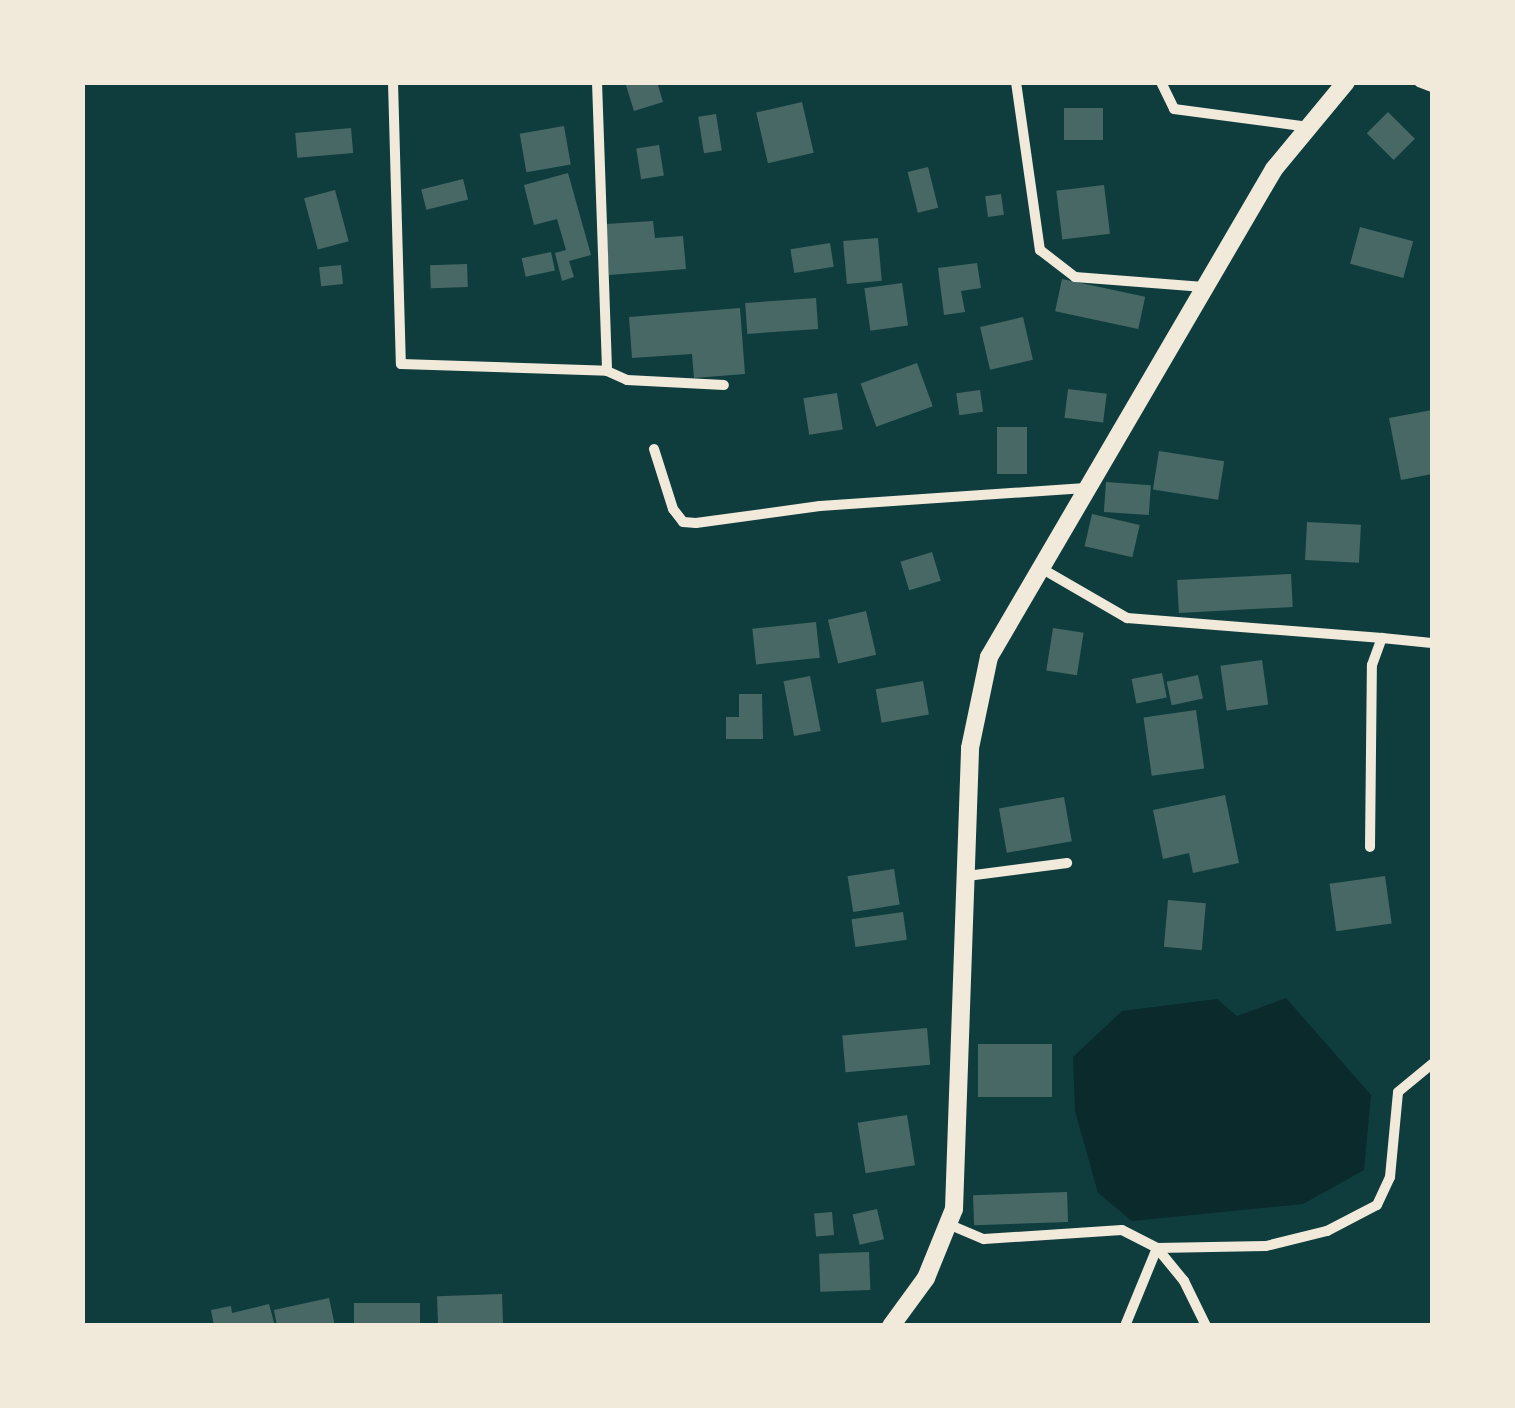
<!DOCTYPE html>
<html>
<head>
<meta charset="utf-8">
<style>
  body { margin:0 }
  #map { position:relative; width:1515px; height:1408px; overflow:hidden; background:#0f3d3e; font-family:"Space Grotesk",sans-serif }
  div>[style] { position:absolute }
  .water>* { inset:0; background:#0a2a2b }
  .building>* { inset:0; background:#486865; transform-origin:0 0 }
  .minor>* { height:10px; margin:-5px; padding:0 5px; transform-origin:5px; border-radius:5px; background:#f1e9da }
  .secondary>* { height:18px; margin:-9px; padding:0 9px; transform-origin:9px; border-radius:9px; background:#f1e9da }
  span { translate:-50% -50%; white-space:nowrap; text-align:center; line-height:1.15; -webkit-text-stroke:10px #f1e9da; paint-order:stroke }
  .frame { position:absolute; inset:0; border:85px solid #f1e9da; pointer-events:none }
</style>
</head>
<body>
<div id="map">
  <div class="water">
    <i style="clip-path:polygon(1286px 998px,1371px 1095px,1364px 1170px,1303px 1204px,1132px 1221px,1098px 1193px,1075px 1111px,1073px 1057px,1122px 1011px,1217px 999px,1237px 1016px)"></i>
  </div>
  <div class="building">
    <i style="clip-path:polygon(625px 82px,657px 82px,663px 102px,634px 111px)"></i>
    <i style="left:802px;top:102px;width:52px;height:47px;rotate:77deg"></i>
    <i style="left:1064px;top:108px;width:39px;height:32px"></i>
    <i style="left:1388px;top:112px;width:38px;height:30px;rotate:45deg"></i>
    <i style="left:716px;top:114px;width:37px;height:18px;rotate:81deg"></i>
    <i style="left:564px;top:126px;width:39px;height:45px;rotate:80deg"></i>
    <i style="left:351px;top:128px;width:25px;height:56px;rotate:85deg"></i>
    <i style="left:659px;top:145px;width:31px;height:23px;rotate:81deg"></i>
    <i style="left:928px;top:167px;width:42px;height:21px;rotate:76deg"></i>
    <i style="clip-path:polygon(568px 173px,591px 255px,569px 261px,574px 277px,562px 281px,555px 253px,566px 250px,557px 219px,534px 225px,524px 185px)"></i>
    <i style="left:463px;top:179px;width:21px;height:43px;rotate:76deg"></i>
    <i style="left:1104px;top:185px;width:49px;height:48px;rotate:83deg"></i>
    <i style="left:335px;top:190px;width:53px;height:32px;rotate:75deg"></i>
    <i style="left:1001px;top:194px;width:21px;height:16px;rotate:82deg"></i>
    <i style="clip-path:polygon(653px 221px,655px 238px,683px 236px,686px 269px,609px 275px,606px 224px)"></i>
    <i style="left:1360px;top:227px;width:55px;height:38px;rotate:15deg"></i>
    <i style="left:878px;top:238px;width:43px;height:35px;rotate:85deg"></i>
    <i style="left:830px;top:243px;width:24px;height:40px;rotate:81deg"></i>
    <i style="left:551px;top:252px;width:19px;height:30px;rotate:78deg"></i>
    <i style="clip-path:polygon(977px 263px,981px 288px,961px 291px,965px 312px,944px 315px,938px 268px)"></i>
    <i style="left:467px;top:264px;width:23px;height:37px;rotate:88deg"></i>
    <i style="left:341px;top:265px;width:19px;height:22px;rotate:84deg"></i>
    <i style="left:1062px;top:279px;width:85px;height:33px;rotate:12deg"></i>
    <i style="left:902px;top:283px;width:43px;height:38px;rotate:82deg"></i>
    <i style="left:816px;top:298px;width:31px;height:71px;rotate:86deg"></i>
    <i style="clip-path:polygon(740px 308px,745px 374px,694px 378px,692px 354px,632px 358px,629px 317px)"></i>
    <i style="left:1023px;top:317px;width:44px;height:44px;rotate:77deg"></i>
    <i style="left:917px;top:363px;width:46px;height:60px;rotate:70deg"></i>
    <i style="left:1068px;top:389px;width:39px;height:29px;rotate:7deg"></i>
    <i style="left:980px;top:390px;width:22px;height:24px;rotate:82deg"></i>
    <i style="left:837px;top:393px;width:37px;height:34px;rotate:81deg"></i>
    <i style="clip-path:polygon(1432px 410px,1432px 474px,1401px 480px,1389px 418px)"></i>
    <i style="left:997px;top:427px;width:30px;height:47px"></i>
    <i style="left:1159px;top:451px;width:66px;height:39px;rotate:9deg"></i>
    <i style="left:1106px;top:482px;width:45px;height:30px;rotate:4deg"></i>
    <i style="left:1092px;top:514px;width:49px;height:33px;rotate:13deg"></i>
    <i style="left:1307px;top:522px;width:54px;height:38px;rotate:3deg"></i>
    <i style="left:932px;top:552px;width:30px;height:33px;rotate:73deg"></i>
    <i style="left:1291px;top:574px;width:33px;height:114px;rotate:87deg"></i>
    <i style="left:866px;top:611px;width:45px;height:39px;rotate:77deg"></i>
    <i style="left:816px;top:622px;width:36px;height:64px;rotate:84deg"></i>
    <i style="left:1053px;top:628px;width:31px;height:43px;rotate:9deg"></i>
    <i style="left:1262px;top:660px;width:45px;height:42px;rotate:82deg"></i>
    <i style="left:1162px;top:673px;width:25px;height:31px;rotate:79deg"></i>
    <i style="left:1198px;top:675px;width:24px;height:32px;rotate:78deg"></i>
    <i style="left:810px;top:676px;width:56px;height:27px;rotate:79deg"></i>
    <i style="left:923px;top:681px;width:34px;height:48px;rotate:80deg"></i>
    <i style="clip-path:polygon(739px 694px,762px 694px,763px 739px,726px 739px,726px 717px,739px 717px)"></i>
    <i style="left:1196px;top:710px;width:59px;height:53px;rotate:82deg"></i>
    <i style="clip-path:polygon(1225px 795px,1239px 863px,1193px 873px,1189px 853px,1163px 859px,1153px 810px)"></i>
    <i style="left:1064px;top:797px;width:45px;height:66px;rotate:80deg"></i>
    <i style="left:894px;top:869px;width:36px;height:47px;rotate:81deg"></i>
    <i style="left:1385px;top:876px;width:48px;height:56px;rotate:82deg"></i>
    <i style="left:1168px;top:900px;width:38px;height:47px;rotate:5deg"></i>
    <i style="left:903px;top:912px;width:28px;height:52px;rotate:82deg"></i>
    <i style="left:927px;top:1028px;width:37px;height:85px;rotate:85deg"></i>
    <i style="left:1052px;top:1044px;width:53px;height:74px;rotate:90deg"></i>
    <i style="left:907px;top:1115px;width:51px;height:50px;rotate:81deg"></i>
    <i style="left:1067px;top:1192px;width:30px;height:94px;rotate:88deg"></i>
    <i style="left:877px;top:1209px;width:31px;height:25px;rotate:77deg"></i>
    <i style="left:832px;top:1212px;width:23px;height:18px;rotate:85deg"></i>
    <i style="left:869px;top:1252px;width:38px;height:50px;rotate:88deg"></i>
    <i style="left:502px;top:1294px;width:32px;height:65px;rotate:88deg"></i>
    <i style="clip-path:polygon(329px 1298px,335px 1326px,277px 1326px,274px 1310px)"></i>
    <i style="left:420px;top:1303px;width:23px;height:66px;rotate:90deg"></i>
    <i style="clip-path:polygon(269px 1304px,275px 1326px,214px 1326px,211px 1310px,231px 1306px,232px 1313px)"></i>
  </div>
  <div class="minor">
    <i style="left:393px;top:82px;width:282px;rotate:88.4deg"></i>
    <i style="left:401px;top:364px;width:206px;rotate:1.9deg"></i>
    <i style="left:607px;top:371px;width:22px;rotate:24deg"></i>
    <i style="left:627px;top:380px;width:97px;rotate:3deg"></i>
    <i style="left:597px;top:82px;width:289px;rotate:88deg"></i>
    <i style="left:1016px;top:82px;width:170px;rotate:81.9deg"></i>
    <i style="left:1040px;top:250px;width:44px;rotate:37.6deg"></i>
    <i style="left:1075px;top:277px;width:129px;rotate:4.4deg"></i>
    <i style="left:1161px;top:82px;width:30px;rotate:64deg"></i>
    <i style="left:1174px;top:109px;width:136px;rotate:7.6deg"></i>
    <i style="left:1419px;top:82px;width:14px;rotate:21deg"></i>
    <i style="left:654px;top:449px;width:63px;rotate:72.4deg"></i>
    <i style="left:673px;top:509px;width:16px;rotate:52deg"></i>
    <i style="left:683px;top:522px;width:13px;rotate:4deg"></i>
    <i style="left:696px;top:523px;width:125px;rotate:-7.8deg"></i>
    <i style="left:820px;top:506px;width:266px;rotate:-3.9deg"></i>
    <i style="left:1039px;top:567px;width:102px;rotate:30.1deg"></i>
    <i style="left:1127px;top:618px;width:256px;rotate:4.5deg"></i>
    <i style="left:1370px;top:847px;width:182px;rotate:-89.4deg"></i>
    <i style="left:1372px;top:665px;width:29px;rotate:-70deg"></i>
    <i style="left:1382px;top:638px;width:50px;rotate:5.7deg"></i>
    <i style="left:967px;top:876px;width:101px;rotate:-7.4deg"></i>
    <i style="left:948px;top:1224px;width:39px;rotate:23deg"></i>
    <i style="left:984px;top:1239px;width:138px;rotate:-3.7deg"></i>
    <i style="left:1122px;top:1230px;width:39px;rotate:27deg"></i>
    <i style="left:1157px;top:1248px;width:43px;rotate:50.7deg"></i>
    <i style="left:1184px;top:1281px;width:50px;rotate:63.9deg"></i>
    <i style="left:1125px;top:1326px;width:84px;rotate:-67.7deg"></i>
    <i style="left:1157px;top:1248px;width:109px;rotate:-1.1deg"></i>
    <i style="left:1266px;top:1246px;width:63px;rotate:-13.8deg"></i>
    <i style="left:1327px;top:1231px;width:56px;rotate:-27.5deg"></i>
    <i style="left:1377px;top:1205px;width:31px;rotate:-65deg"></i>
    <i style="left:1390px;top:1177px;width:85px;rotate:-84.6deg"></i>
    <i style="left:1398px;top:1092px;width:44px;rotate:-39.5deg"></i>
  </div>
  <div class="secondary">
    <i style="left:891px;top:1326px;width:59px;rotate:-53.9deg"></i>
    <i style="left:926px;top:1278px;width:74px;rotate:-67.9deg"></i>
    <i style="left:954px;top:1209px;width:461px;rotate:-88deg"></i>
    <i style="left:970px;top:748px;width:93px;rotate:-78.2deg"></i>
    <i style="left:989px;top:657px;width:565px;rotate:-59.71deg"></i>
    <i style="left:1274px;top:169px;width:113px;rotate:-50.4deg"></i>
  </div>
  <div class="frame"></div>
</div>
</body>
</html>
